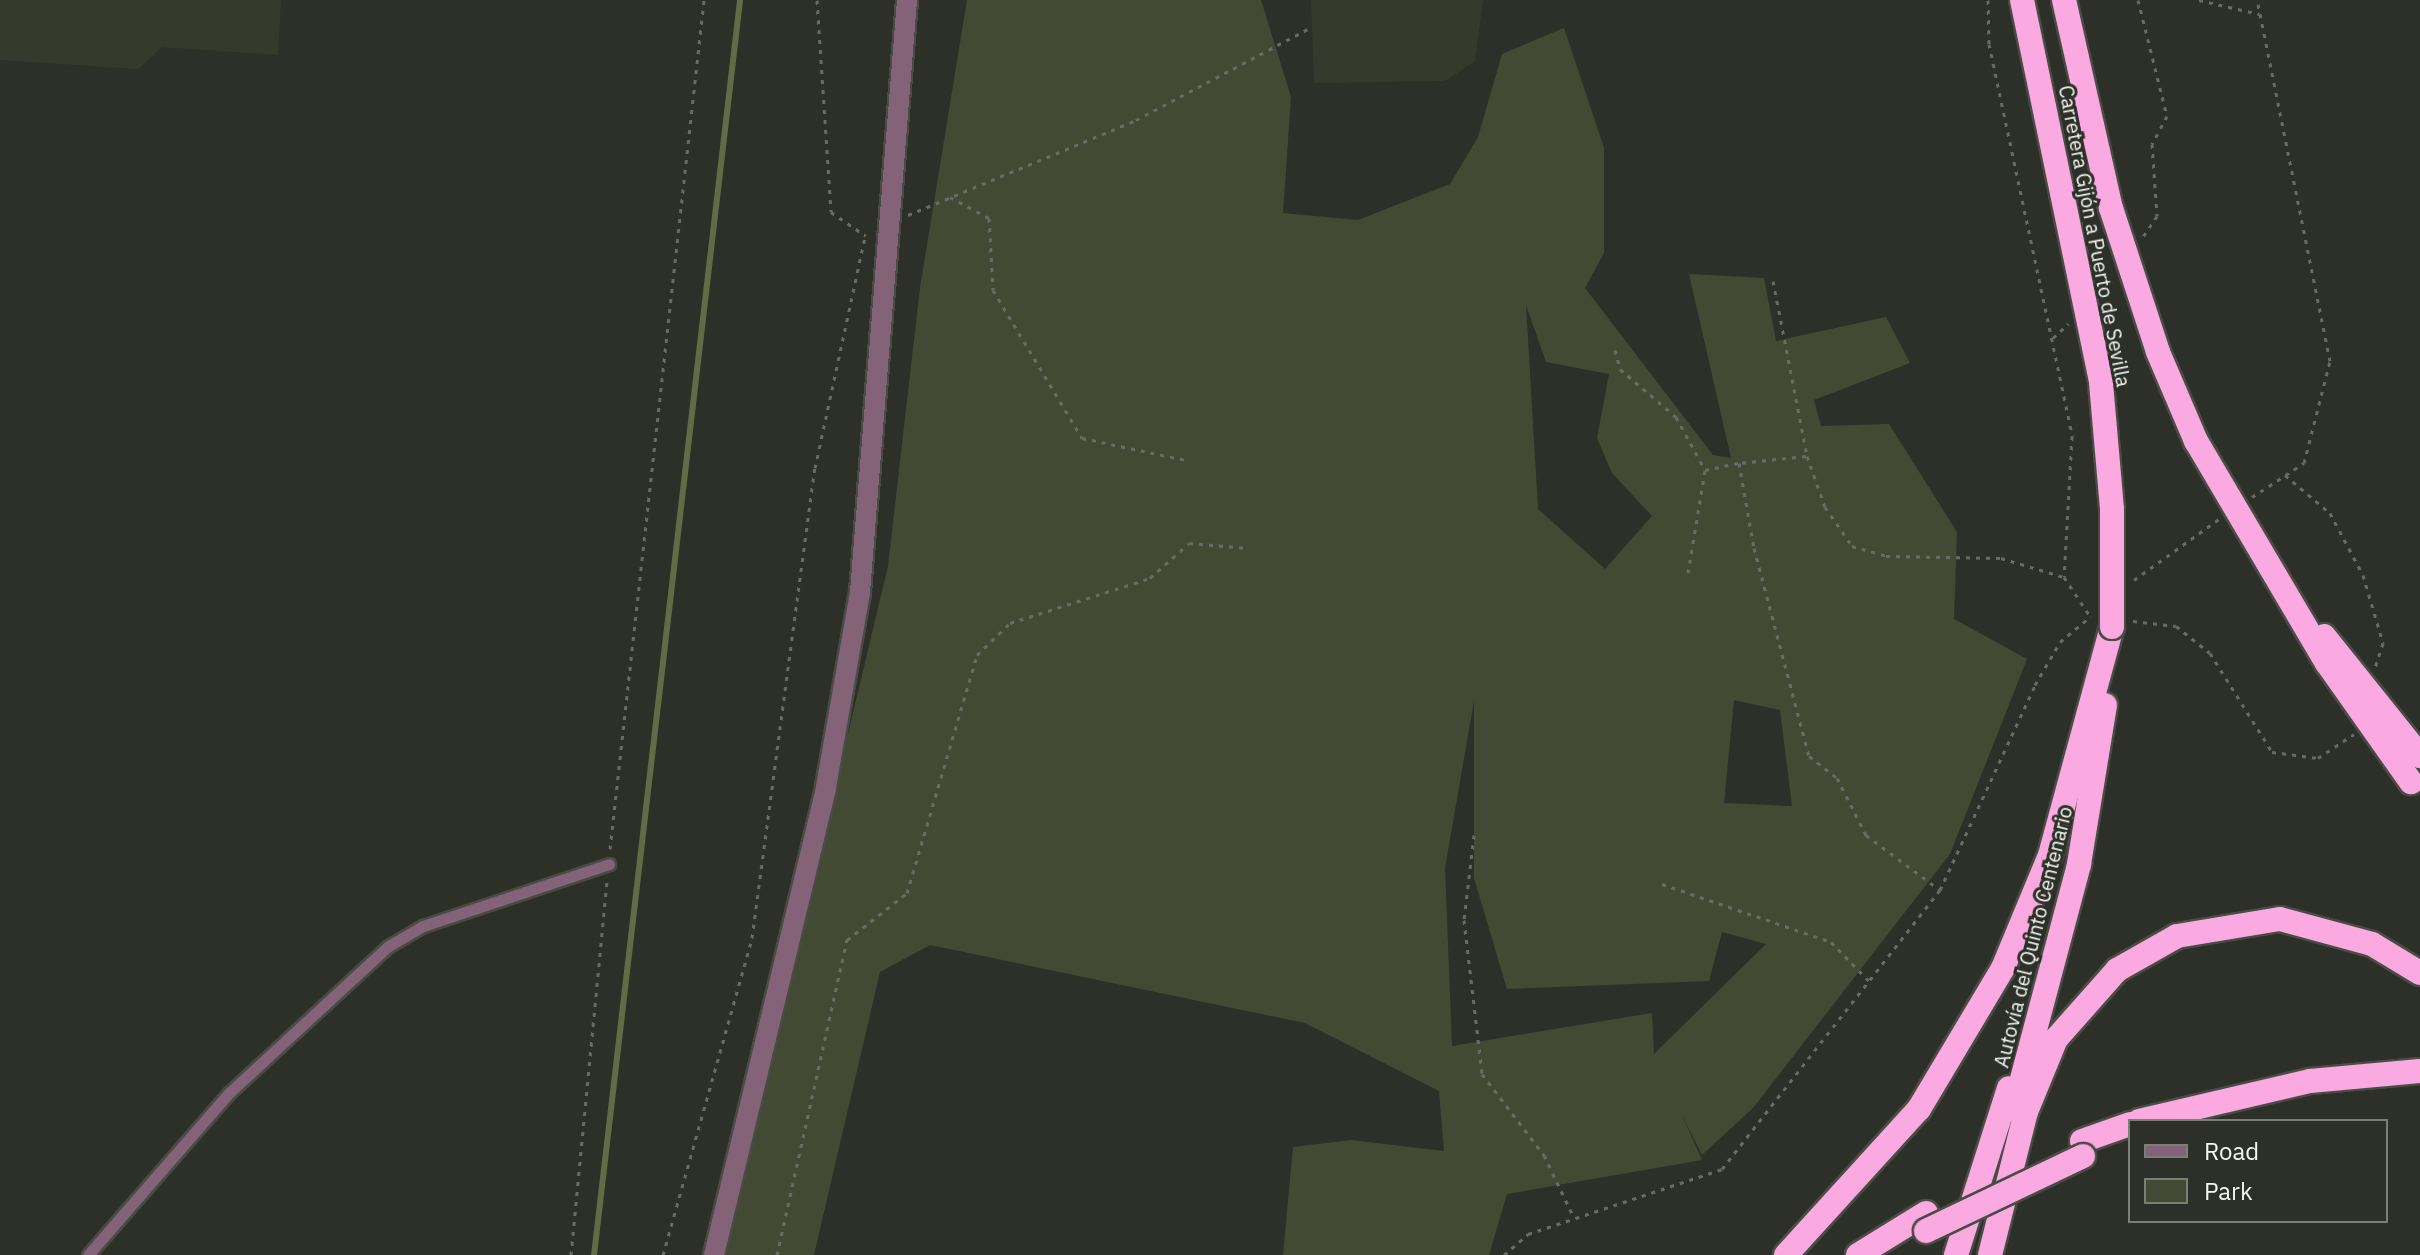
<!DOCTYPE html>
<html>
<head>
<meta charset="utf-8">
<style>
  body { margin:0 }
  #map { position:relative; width:2420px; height:1255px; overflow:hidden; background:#2d3028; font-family:"IBM Plex Sans",sans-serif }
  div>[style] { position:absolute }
  .built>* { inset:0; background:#363a2c }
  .green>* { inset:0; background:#434a34 }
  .stream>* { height:6px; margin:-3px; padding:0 3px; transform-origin:3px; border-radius:3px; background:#616c46 }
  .path>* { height:3px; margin-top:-1.5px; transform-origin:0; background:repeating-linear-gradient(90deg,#696c65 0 4px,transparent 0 10px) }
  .roads { filter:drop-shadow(2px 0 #494c44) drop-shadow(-2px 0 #494c44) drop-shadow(0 2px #494c44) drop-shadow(0 -2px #494c44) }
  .lane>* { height:11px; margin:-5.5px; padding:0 5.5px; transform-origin:5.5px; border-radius:5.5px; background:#846379 }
  .street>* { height:20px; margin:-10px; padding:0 10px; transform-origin:10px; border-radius:10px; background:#846379 }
  .highway>* { height:24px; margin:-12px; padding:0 12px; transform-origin:12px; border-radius:12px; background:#faa9e1 }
  .bridges { filter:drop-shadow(2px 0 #494c44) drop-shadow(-2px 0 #494c44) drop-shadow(0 2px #494c44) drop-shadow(0 -2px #494c44) }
  .highway-bridge>* { height:24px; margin:-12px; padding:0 12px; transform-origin:12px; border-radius:12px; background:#faa9e1 }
  span { translate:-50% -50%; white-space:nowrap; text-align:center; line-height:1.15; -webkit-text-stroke:6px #2d3028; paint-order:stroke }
  .street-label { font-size:20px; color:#f3f5f0 }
  .legend { position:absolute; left:2128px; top:1119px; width:260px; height:104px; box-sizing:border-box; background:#2d3028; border:2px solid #7c7f78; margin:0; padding:10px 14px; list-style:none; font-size:24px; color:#f3f5f0 }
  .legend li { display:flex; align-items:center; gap:16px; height:40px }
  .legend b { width:40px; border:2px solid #7c7f78 }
</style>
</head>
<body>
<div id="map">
  <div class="built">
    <i style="clip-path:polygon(0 0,281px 0,278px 55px,162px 47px,138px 69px,0 60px)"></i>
    <i style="clip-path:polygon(1311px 0,1483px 0,1475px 61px,1445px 81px,1314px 83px)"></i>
  </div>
  <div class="green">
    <i style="clip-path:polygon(evenodd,967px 0,1261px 0,1291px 97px,1283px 213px,1358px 220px,1450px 184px,1478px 137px,1502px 54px,1564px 28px,1604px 148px,1604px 253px,1585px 288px,1713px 455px,1731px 458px,1689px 274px,1764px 278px,1776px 341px,1886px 317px,1910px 363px,1814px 400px,1821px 426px,1889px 424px,1957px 532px,1954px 619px,2027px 659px,1950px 854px,1753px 1108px,1702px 1155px,1681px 1113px,1702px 1160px,1507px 1194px,1489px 1255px,1283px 1255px,1293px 1147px,1351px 1140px,1444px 1151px,1439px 1091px,1305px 1023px,930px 945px,880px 972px,814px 1255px,724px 1255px,888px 566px,920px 288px,967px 0,1526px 305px,1546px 362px,1609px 374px,1597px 438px,1612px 473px,1652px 516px,1605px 569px,1538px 509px,1526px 305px,967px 0,1734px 700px,1780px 710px,1792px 806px,1724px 803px,1734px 700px,967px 0,1474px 701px,1474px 878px,1507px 989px,1709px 981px,1722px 932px,1766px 944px,1654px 1054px,1652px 1013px,1452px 1046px,1445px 868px,1474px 701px)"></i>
  </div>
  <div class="stream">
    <i style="left:594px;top:1255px;width:1263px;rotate:-83.36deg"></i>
  </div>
  <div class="path">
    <i style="left:817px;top:0;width:212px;rotate:86.2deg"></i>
    <i style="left:831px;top:212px;width:42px;rotate:34.4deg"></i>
    <i style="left:1988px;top:0;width:44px;rotate:88.7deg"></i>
    <i style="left:1989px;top:44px;width:401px;rotate:78deg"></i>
    <i style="left:2072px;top:436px;width:141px;rotate:93.2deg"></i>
    <i style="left:2138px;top:0;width:120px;rotate:76deg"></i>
    <i style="left:2167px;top:116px;width:32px;rotate:118deg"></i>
    <i style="left:2152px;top:144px;width:72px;rotate:86deg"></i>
    <i style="left:2157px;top:216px;width:25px;rotate:124deg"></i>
    <i style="left:2199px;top:0;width:62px;rotate:13.1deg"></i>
    <i style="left:950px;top:197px;width:44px;rotate:28.3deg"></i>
    <i style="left:989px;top:218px;width:72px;rotate:86.8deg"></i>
    <i style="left:993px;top:290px;width:173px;rotate:59deg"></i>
    <i style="left:1082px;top:438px;width:110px;rotate:12deg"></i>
    <i style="left:908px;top:215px;width:247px;rotate:-22.6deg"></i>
    <i style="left:1136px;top:120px;width:199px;rotate:-27.9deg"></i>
    <i style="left:1773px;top:281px;width:178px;rotate:79deg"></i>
    <i style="left:1807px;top:456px;width:54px;rotate:70.6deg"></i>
    <i style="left:1825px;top:507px;width:47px;rotate:55.3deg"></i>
    <i style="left:1852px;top:546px;width:35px;rotate:16deg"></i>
    <i style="left:1886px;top:556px;width:115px;rotate:1deg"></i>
    <i style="left:2001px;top:558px;width:66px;rotate:16.8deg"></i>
    <i style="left:2064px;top:577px;width:47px;rotate:56.3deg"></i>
    <i style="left:2103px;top:292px;width:16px;rotate:-52deg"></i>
    <i style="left:2053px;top:338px;width:21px;rotate:-43deg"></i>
    <i style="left:1615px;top:350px;width:20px;rotate:75deg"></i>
    <i style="left:1620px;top:369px;width:74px;rotate:40.6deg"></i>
    <i style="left:1676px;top:417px;width:60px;rotate:61.3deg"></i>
    <i style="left:1806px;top:456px;width:67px;rotate:174deg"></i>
    <i style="left:1739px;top:463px;width:86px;rotate:80deg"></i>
    <i style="left:1754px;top:548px;width:215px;rotate:75.2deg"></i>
    <i style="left:1809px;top:756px;width:36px;rotate:38deg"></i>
    <i style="left:1837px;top:778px;width:64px;rotate:63deg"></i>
    <i style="left:1866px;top:835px;width:92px;rotate:36.6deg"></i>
    <i style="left:2285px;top:475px;width:59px;rotate:40.2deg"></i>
    <i style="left:2330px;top:513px;width:70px;rotate:62deg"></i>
    <i style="left:2363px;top:575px;width:71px;rotate:73.6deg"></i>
    <i style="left:2383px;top:643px;width:25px;rotate:108deg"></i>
    <i style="left:2252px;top:497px;width:62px;rotate:-33.2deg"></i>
    <i style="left:2304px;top:463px;width:105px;rotate:-75.7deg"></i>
    <i style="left:2330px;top:361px;width:368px;rotate:-101.4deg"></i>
    <i style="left:1688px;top:573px;width:104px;rotate:-80.6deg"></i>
    <i style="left:1705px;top:470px;width:35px;rotate:-12deg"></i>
    <i style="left:2134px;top:580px;width:105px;rotate:-35.7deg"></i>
    <i style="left:2133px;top:621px;width:43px;rotate:6.6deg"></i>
    <i style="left:2176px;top:626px;width:43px;rotate:38.5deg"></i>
    <i style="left:2210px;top:653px;width:117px;rotate:57.9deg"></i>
    <i style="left:2272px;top:752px;width:46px;rotate:7.4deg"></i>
    <i style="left:2318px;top:758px;width:43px;rotate:-33.7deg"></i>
    <i style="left:1474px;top:835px;width:86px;rotate:96.7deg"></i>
    <i style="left:1464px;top:920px;width:155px;rotate:83.3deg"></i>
    <i style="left:1482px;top:1074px;width:102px;rotate:52.6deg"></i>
    <i style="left:1544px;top:1155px;width:70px;rotate:64.5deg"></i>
    <i style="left:610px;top:849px;width:854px;rotate:-83.68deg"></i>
    <i style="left:1662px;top:884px;width:179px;rotate:18.9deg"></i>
    <i style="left:1831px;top:942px;width:54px;rotate:45.7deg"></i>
    <i style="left:571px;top:1255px;width:376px;rotate:-84.5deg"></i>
    <i style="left:663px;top:1255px;width:329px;rotate:-74.3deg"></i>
    <i style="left:752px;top:938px;width:474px;rotate:-82.4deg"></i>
    <i style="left:815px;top:468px;width:237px;rotate:-77.8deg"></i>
    <i style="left:777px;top:1255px;width:323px;rotate:-77.5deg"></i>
    <i style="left:847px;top:940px;width:76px;rotate:-38.1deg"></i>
    <i style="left:907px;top:893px;width:248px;rotate:-73.6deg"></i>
    <i style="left:977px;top:655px;width:46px;rotate:-44.1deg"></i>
    <i style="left:1010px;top:623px;width:147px;rotate:-17.8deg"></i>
    <i style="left:1150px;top:578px;width:52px;rotate:-41.9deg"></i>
    <i style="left:1189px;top:543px;width:59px;rotate:4.8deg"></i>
    <i style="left:1504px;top:1255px;width:32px;rotate:-41deg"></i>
    <i style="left:1528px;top:1234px;width:205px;rotate:-18.5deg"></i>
    <i style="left:1722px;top:1169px;width:354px;rotate:-52deg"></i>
    <i style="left:1940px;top:890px;width:226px;rotate:-65.1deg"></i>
    <i style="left:2035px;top:685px;width:50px;rotate:-59.8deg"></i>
    <i style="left:2060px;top:642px;width:40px;rotate:-40deg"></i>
  </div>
  <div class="roads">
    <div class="lane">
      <i style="left:88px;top:1255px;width:215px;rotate:-49deg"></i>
      <i style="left:229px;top:1093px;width:215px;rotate:-42.7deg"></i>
      <i style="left:387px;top:947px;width:42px;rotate:-30.3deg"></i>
      <i style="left:423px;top:926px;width:196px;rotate:-18.4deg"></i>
    </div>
    <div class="street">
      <i style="left:714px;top:1255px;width:481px;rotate:-76.5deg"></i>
      <i style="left:826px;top:787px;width:198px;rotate:-80.1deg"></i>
      <i style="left:860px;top:592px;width:594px;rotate:-85.46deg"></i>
    </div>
    <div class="highway">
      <i style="left:2014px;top:1109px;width:253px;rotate:-75.1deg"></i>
      <i style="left:2079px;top:864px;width:161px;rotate:-80.7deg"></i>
      <i style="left:2139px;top:1121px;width:176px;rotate:-13.2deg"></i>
      <i style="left:2310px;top:1081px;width:110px;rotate:-5.2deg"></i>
      <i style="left:2082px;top:1141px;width:51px;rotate:-19.5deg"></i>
      <i style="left:1786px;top:1255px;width:197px;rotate:-47.7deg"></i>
      <i style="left:1919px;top:1109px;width:164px;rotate:-59.2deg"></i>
      <i style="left:2003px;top:968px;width:122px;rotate:-67.4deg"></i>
      <i style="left:2050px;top:855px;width:236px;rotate:-74.8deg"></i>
      <i style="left:1858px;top:1255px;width:80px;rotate:-31.7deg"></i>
      <i style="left:1956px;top:1255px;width:175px;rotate:-72.4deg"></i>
      <i style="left:1990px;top:1255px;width:147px;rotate:-75.9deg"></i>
      <i style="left:2026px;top:1112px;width:79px;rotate:-67.7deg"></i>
      <i style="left:2056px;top:1039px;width:92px;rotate:-48.5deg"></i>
      <i style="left:2117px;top:970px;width:69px;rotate:-29.5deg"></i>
      <i style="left:2177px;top:936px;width:104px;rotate:-9.4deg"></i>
      <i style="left:2280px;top:919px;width:95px;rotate:15.2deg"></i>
      <i style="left:2372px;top:944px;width:56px;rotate:31.1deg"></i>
    </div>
  </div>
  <div class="bridges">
    <div class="highway-bridge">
      <i style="left:2022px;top:0;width:391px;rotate:78.3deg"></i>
      <i style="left:2101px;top:383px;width:126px;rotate:85deg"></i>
      <i style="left:2112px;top:509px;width:118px;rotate:90deg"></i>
      <i style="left:2064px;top:0;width:213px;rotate:77.3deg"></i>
      <i style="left:2111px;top:208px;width:151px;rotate:71.9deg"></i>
      <i style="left:2158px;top:352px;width:97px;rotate:66.9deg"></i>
      <i style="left:2196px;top:441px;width:258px;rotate:59.5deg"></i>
      <i style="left:2327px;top:663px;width:146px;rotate:54.8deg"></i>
      <i style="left:2324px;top:636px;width:154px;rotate:51.3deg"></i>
      <i style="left:1926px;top:1231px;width:174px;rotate:-25.5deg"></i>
    </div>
  </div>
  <div class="street-label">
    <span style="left:2095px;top:236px;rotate:79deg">Carretera Gijón a Puerto de Sevilla</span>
    <span style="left:2033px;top:937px;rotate:-76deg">Autovía del Quinto Centenario</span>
  </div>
  <ul class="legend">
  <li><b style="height:10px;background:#846379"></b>Road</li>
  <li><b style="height:22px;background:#434a34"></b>Park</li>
  </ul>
</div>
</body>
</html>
